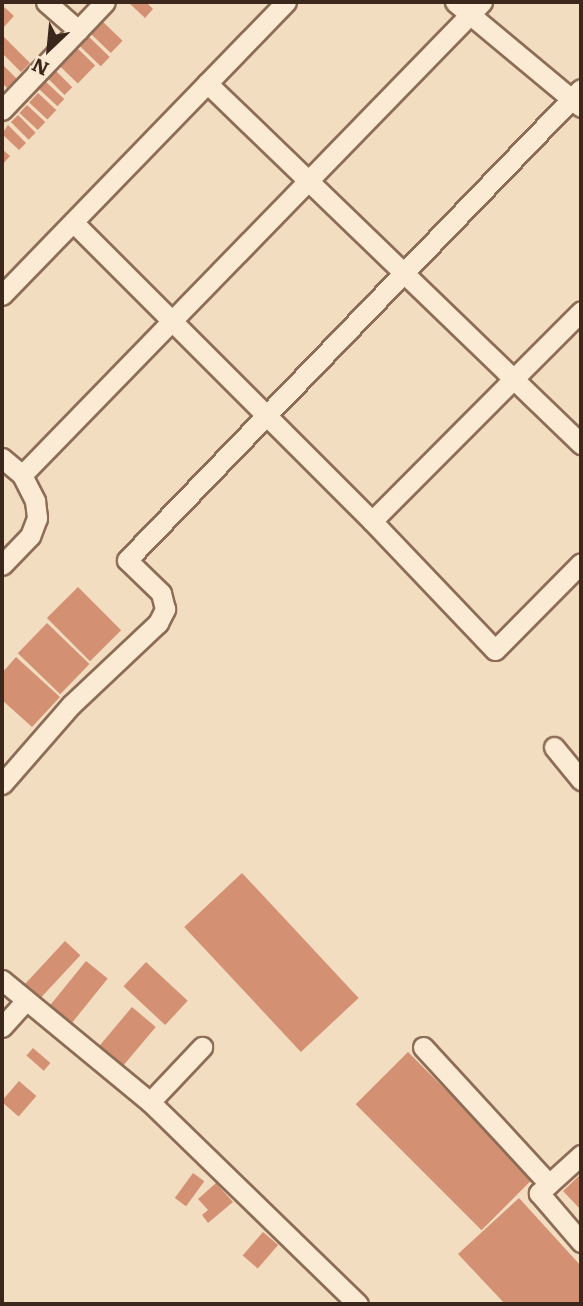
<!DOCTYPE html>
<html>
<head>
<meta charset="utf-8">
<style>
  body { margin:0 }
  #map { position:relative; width:583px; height:1306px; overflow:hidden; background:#f2ddc0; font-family:Literata,serif }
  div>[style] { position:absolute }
  .building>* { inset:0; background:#d49072; transform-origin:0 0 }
  .roads { filter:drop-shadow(2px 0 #8d6d56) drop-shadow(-2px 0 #8d6d56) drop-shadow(0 2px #8d6d56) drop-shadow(0 -2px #8d6d56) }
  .street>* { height:19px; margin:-9.5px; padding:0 9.5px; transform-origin:9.5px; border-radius:9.5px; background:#fcebd4 }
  span { translate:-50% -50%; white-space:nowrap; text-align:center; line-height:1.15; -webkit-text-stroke:5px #f9e8d0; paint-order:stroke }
  .frame { position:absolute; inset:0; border:4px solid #3b271c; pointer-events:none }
  .north { position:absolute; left:14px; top:14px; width:70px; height:70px; -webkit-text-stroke:5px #f9e8d0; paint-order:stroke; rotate:206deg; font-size:19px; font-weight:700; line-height:28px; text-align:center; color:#3b271c }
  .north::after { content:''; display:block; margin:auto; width:24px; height:32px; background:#3b271c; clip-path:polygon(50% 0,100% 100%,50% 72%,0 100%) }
</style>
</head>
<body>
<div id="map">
  <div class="building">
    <i style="clip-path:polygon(128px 2px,146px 2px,153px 9px,145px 18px)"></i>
    <i style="clip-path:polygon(2px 5px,14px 16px,3px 28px,2px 27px)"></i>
    <i style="left:101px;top:20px;width:30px;height:17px;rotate:44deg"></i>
    <i style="left:86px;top:34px;width:33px;height:13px;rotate:44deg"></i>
    <i style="clip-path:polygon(4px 37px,30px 63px,21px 72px,2px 53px)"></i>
    <i style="left:75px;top:46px;width:28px;height:25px;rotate:44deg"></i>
    <i style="clip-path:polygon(2px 64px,17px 79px,7px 88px,2px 83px)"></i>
    <i style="left:56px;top:71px;width:23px;height:11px;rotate:45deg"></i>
    <i style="left:46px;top:82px;width:25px;height:10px;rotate:43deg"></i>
    <i style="left:38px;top:93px;width:25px;height:13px;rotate:43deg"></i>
    <i style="left:27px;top:105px;width:25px;height:11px;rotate:43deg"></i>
    <i style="left:18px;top:115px;width:25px;height:10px;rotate:45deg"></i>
    <i style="clip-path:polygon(8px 125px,26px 143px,19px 150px,2px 134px)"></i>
    <i style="clip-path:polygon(2px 149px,10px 156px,2px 165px)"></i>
    <i style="left:78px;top:587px;width:61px;height:44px;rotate:45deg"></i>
    <i style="left:47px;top:623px;width:59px;height:42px;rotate:44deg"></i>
    <i style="clip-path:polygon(16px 657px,60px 697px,32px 727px,2px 700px,2px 673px)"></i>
    <i style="left:242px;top:873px;width:171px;height:79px;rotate:47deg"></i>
    <i style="left:65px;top:941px;width:21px;height:59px;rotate:43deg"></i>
    <i style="left:86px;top:961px;width:28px;height:57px;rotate:39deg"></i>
    <i style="left:146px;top:962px;width:57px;height:33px;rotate:43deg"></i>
    <i style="left:132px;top:1007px;width:31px;height:56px;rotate:40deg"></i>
    <i style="left:33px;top:1048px;width:23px;height:10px;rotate:41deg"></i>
    <i style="left:408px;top:1052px;width:178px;height:74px;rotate:45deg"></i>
    <i style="left:19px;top:1081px;width:23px;height:27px;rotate:41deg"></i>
    <i style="left:193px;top:1173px;width:14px;height:31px;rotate:36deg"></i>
    <i style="clip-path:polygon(581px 1174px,581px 1210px,563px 1191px)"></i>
    <i style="clip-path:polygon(216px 1183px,233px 1202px,208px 1223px,202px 1215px,208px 1210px,198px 1199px)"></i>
    <i style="clip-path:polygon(519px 1198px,581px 1266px,581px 1304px,505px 1304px,458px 1254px)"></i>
    <i style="left:263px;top:1232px;width:20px;height:31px;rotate:41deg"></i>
  </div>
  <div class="roads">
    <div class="street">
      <i style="left:46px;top:2px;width:43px;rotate:41.2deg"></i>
      <i style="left:455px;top:2px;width:164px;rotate:39.8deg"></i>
      <i style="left:207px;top:83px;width:520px;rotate:43.99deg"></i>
      <i style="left:2px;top:110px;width:149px;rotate:-46.4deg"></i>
      <i style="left:73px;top:222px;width:423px;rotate:45deg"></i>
      <i style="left:372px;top:521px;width:296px;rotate:-45.1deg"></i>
      <i style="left:2px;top:295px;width:408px;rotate:-45.9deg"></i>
      <i style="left:2px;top:458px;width:26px;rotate:40deg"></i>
      <i style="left:22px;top:475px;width:29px;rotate:63deg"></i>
      <i style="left:35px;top:501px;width:17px;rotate:83deg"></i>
      <i style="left:37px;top:518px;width:19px;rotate:111deg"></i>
      <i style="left:30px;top:536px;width:40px;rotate:134deg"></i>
      <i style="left:22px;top:475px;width:660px;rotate:-45.8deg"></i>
      <i style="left:372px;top:521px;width:178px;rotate:46.4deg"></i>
      <i style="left:495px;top:650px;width:122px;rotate:-45.3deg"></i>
      <i style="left:554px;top:747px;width:43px;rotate:50.7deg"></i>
      <i style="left:2px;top:784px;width:105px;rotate:-48.9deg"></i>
      <i style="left:71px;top:705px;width:120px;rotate:-43.3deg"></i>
      <i style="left:158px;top:623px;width:16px;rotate:-63deg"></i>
      <i style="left:165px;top:609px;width:16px;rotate:-104deg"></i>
      <i style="left:161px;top:593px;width:47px;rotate:-135.9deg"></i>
      <i style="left:127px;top:560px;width:654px;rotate:-46.05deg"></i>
      <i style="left:2px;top:980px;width:192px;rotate:39.5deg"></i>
      <i style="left:150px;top:1102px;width:290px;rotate:44.2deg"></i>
      <i style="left:2px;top:1027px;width:36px;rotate:-48deg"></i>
      <i style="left:423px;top:1047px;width:186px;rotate:47.4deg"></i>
      <i style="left:150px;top:1102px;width:76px;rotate:-46.6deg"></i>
      <i style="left:581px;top:1155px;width:57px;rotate:137.9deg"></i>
      <i style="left:539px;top:1193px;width:65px;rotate:49.4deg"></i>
    </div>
  </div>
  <div class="frame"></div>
  <div class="north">N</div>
</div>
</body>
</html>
